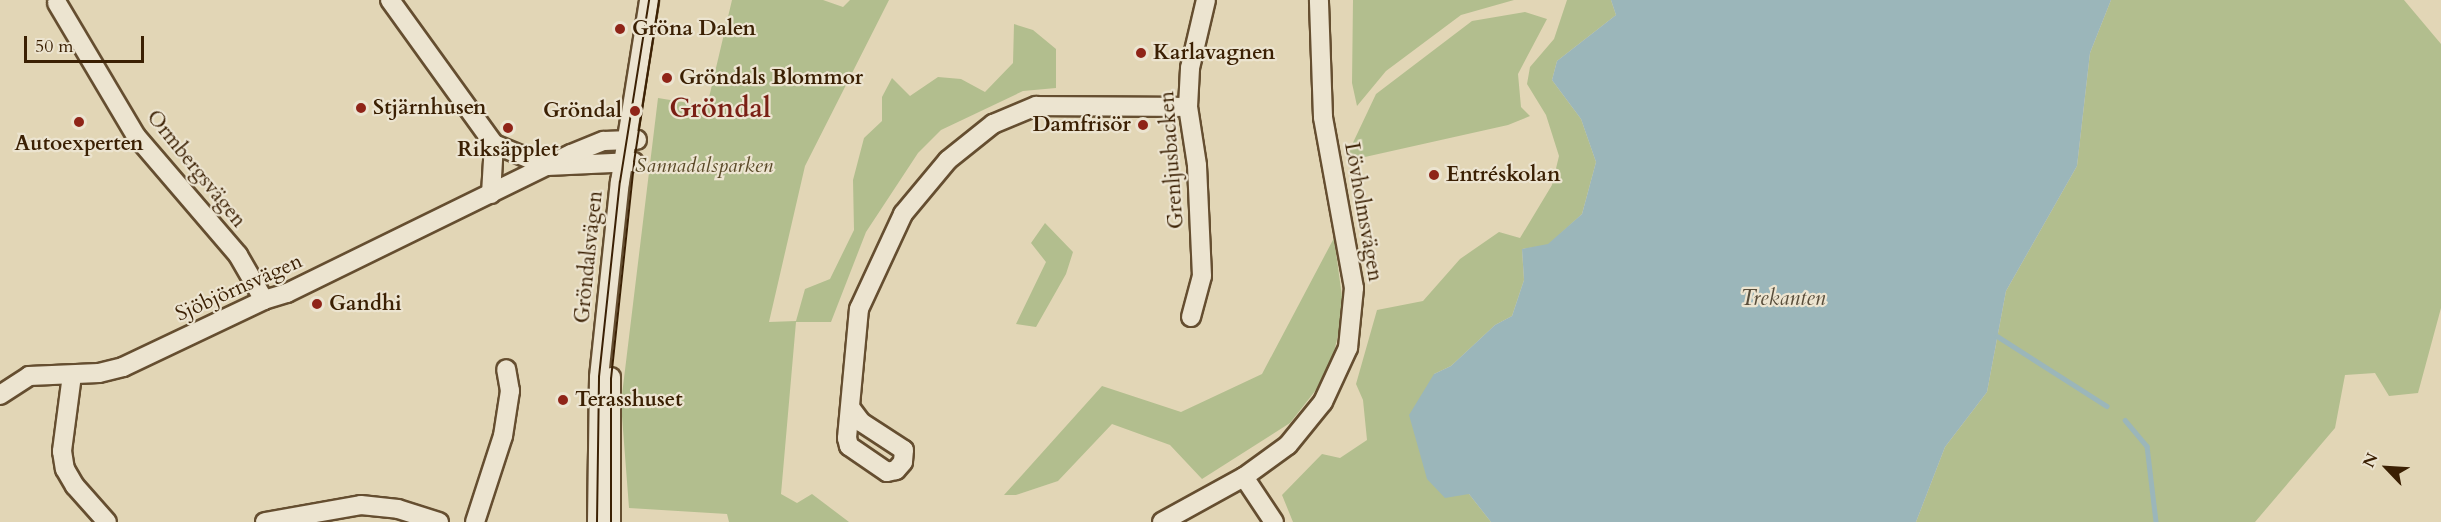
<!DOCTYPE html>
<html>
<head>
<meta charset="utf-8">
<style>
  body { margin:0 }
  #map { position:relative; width:2441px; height:522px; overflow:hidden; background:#e2d6b6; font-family:Cardo,serif }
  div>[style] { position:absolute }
  .green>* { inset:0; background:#b2be8e }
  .water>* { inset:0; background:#9bb6ba }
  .stream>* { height:4.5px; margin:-2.25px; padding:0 2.25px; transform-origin:2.25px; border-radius:2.25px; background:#9bb6ba }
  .roads { filter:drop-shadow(2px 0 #654e30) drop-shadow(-2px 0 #654e30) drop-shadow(0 2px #654e30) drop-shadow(0 -2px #654e30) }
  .minor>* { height:18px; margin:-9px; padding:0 9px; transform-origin:9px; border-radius:9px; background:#ece4d0 }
  .tram>* { height:1.5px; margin:-0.75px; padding:0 0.75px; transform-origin:0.75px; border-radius:0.75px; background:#3b2003 }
  .dots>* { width:16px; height:16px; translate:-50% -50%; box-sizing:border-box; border:3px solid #ece4d0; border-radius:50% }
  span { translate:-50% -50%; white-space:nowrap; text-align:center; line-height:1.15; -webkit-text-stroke:4.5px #ece4d0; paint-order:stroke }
  .poi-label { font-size:21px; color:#3b2003; font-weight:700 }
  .left { translate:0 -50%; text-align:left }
  .right { translate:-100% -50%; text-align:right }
  .street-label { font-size:21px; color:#3b2003 }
  .park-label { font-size:21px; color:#594826; font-style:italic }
  .water-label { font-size:22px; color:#584d3a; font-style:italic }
  .district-label { font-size:27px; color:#7a1f14; font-weight:700 }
  .north { position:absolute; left:2357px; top:438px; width:60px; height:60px; -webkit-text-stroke:4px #ece4d0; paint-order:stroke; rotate:295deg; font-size:16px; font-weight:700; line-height:24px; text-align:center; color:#3b2003 }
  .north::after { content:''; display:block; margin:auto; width:21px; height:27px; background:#3b2003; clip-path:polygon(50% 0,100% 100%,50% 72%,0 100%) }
  .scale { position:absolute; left:24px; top:36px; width:120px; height:27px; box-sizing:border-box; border:3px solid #3b2003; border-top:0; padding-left:8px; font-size:18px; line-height:21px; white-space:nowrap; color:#3b2003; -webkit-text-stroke:4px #ece4d0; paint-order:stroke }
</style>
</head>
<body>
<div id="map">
  <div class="green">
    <i style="clip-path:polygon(732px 0,823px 0,843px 7px,850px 0,889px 0,805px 166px,769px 322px,796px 321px,805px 289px,830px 279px,854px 230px,853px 180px,864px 138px,882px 121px,882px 97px,892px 78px,910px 96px,938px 77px,961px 79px,985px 92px,1013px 63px,1014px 24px,1033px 30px,1056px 49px,1056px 88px,1023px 91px,941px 130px,918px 153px,866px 232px,831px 322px,796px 322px,781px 494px,797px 503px,812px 494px,849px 522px,729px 522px,727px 514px,629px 508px,621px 403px,658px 98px,707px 106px)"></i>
    <i style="clip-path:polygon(1353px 0,1514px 0,1461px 15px,1386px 71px,1357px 106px,1352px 83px)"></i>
    <i style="clip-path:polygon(1567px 0,1611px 0,1616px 15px,1557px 61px,1552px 80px,1581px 119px,1596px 162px,1582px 214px,1548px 245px,1522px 249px,1524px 280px,1512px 316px,1495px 325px,1451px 366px,1434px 374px,1469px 494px,1491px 522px,1293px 522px,1282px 495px,1322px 454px,1340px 458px,1367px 440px,1363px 400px,1356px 384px,1377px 310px,1423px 301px,1460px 259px,1499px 232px,1520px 238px,1552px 185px,1559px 156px,1546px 115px,1527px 84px,1530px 67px,1554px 39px)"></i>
    <i style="clip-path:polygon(2111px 0,2404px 0,2441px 44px,2441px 308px,2418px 393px,2389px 396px,2375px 373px,2345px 375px,2335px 428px,2255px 522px,1916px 522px,1945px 447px,1987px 392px,2006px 291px,2077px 166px,2090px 53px)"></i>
    <i style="clip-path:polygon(1525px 12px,1547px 19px,1518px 74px,1521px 107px,1530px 116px,1508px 125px,1347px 161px,1350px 149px,1376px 94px,1472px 21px)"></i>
    <i style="clip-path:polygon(1045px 223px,1073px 252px,1066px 274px,1036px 327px,1016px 324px,1046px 262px,1031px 243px)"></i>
    <i style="clip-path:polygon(1334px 238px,1344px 311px,1334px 352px,1319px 386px,1290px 423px,1202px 479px,1170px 445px,1112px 424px,1058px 481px,1016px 495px,1004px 495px,1102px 386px,1181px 412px,1262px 374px)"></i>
  </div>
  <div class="water">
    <i style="clip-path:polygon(1611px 0,2111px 0,2090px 53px,2077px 166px,2006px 291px,1987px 392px,1945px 447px,1916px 522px,1491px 522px,1469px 494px,1445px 498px,1427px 479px,1409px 415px,1434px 374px,1451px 366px,1495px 325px,1512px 316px,1524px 280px,1522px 249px,1548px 244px,1582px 214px,1596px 162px,1581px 119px,1552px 80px,1557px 61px,1616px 15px)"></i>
  </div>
  <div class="stream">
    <i style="left:1997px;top:336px;width:130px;rotate:32.5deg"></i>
    <i style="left:2125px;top:420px;width:34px;rotate:50deg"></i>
    <i style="left:2147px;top:446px;width:77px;rotate:83.2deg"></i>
  </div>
  <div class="roads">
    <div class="minor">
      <i style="left:390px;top:0;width:178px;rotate:54.2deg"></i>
      <i style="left:494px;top:144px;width:57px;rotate:22.5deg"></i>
      <i style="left:547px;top:166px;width:87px;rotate:-2.6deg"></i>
      <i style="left:57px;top:3px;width:155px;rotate:59.3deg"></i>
      <i style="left:136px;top:136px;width:157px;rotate:49.4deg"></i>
      <i style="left:238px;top:255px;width:52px;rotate:60deg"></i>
      <i style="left:491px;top:194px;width:50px;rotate:-86.6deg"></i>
      <i style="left:1191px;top:317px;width:42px;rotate:-75deg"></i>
      <i style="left:1202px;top:276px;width:111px;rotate:-92.6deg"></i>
      <i style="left:1197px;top:165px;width:59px;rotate:-98.8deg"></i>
      <i style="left:1188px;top:107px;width:39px;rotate:-87deg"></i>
      <i style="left:1190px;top:68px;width:70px;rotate:-76.8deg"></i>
      <i style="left:72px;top:375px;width:77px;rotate:97.5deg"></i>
      <i style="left:62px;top:451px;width:18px;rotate:81deg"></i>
      <i style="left:65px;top:469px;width:20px;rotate:60deg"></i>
      <i style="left:75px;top:486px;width:48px;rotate:48.4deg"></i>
      <i style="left:0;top:395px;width:35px;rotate:-33deg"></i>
      <i style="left:29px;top:376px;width:70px;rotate:-2.5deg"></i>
      <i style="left:99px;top:373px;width:25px;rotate:-14deg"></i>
      <i style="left:123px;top:367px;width:156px;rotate:-25.4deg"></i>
      <i style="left:264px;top:300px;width:24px;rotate:-17deg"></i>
      <i style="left:287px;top:293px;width:316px;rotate:-26.1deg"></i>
      <i style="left:571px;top:154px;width:35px;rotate:-22deg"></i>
      <i style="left:604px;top:141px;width:33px;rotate:-2deg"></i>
      <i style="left:852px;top:410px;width:15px;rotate:53deg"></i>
      <i style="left:861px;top:422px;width:51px;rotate:33.1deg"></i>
      <i style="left:904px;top:450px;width:12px;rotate:95deg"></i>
      <i style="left:903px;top:462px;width:11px;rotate:131deg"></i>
      <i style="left:896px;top:470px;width:9px;rotate:167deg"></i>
      <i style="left:887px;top:472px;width:46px;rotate:-145.6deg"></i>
      <i style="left:849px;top:446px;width:8px;rotate:-104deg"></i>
      <i style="left:847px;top:438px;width:130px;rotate:-84.7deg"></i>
      <i style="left:859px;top:309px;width:105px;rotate:-65.1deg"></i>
      <i style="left:903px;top:214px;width:70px;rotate:-50.2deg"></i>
      <i style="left:948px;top:160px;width:58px;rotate:-38.7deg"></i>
      <i style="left:993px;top:124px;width:47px;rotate:-22.7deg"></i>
      <i style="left:1036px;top:106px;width:152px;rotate:0.4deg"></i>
      <i style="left:1244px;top:477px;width:54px;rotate:56.3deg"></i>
      <i style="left:265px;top:522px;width:97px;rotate:-10deg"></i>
      <i style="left:361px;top:505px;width:37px;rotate:6deg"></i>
      <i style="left:398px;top:509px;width:43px;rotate:17.6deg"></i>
      <i style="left:475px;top:522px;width:90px;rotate:-72deg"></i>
      <i style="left:503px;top:436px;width:46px;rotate:-81.2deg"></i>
      <i style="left:510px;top:391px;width:22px;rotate:-100deg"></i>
      <i style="left:597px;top:522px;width:145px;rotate:-89.2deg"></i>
      <i style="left:599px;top:377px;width:196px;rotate:-83.9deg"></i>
      <i style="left:620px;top:182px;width:184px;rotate:-80.9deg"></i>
      <i style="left:611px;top:522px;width:145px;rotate:-90deg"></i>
      <i style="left:1162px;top:522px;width:94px;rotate:-28.8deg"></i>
      <i style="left:1244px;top:477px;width:54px;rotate:-36deg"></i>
      <i style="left:1288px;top:445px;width:55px;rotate:-50.9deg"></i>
      <i style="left:1323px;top:402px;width:60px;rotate:-65.2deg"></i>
      <i style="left:1348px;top:348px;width:60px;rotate:-84.3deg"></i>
      <i style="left:1354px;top:288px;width:174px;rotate:-100.3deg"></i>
      <i style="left:1323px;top:117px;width:117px;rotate:-92deg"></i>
    </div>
  </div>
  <div class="tram">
    <i style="left:597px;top:522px;width:145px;rotate:-89.2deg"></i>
    <i style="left:599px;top:377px;width:196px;rotate:-83.9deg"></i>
    <i style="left:620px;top:182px;width:184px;rotate:-80.9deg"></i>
    <i style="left:611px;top:522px;width:143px;rotate:-90deg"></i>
    <i style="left:611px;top:379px;width:218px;rotate:-83.9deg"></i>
    <i style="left:634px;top:162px;width:164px;rotate:-81.2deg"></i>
  </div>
  <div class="dots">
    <i style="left:620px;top:29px;background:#8f2418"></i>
    <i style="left:1141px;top:53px;background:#8f2418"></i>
    <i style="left:667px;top:78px;background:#8f2418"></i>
    <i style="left:361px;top:108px;background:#8f2418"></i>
    <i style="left:635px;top:111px;background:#8f2418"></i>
    <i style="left:79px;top:122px;background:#8f2418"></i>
    <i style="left:1143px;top:125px;background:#8f2418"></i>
    <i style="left:508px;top:128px;background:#8f2418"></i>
    <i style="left:1434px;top:175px;background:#8f2418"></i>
    <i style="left:317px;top:304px;background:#8f2418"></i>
    <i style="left:563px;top:400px;background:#8f2418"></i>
  </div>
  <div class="poi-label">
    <span class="left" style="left:632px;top:29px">Gröna Dalen</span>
    <span class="left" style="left:1153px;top:53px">Karlavagnen</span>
    <span class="left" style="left:679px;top:78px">Gröndals Blommor</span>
    <span class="left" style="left:373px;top:108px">Stjärnhusen</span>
    <span class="right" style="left:622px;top:111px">Gröndal</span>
    <span class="right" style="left:1131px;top:125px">Damfrisör</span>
    <span style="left:79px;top:144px">Autoexperten</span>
    <span style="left:508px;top:150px">Riksäpplet</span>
    <span class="left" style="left:1446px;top:175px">Entréskolan</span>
    <span class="left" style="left:329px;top:304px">Gandhi</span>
    <span class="left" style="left:575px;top:400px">Terasshuset</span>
  </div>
  <div class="street-label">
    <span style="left:1172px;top:160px;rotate:-94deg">Grenljusbacken</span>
    <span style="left:196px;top:169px;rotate:51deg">Ormbergsvägen</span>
    <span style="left:1363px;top:212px;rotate:80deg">Lövholmsvägen</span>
    <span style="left:589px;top:257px;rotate:-84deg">Gröndalsvägen</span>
    <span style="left:239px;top:288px;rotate:-24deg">Sjöbjörnsvägen</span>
  </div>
  <div class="park-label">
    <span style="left:704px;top:166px">Sannadalsparken</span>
  </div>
  <div class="water-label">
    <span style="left:1783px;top:299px">Trekanten</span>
  </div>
  <div class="district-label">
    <span style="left:720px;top:109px">Gröndal</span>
  </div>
  <div class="north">N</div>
  <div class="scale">50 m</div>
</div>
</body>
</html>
